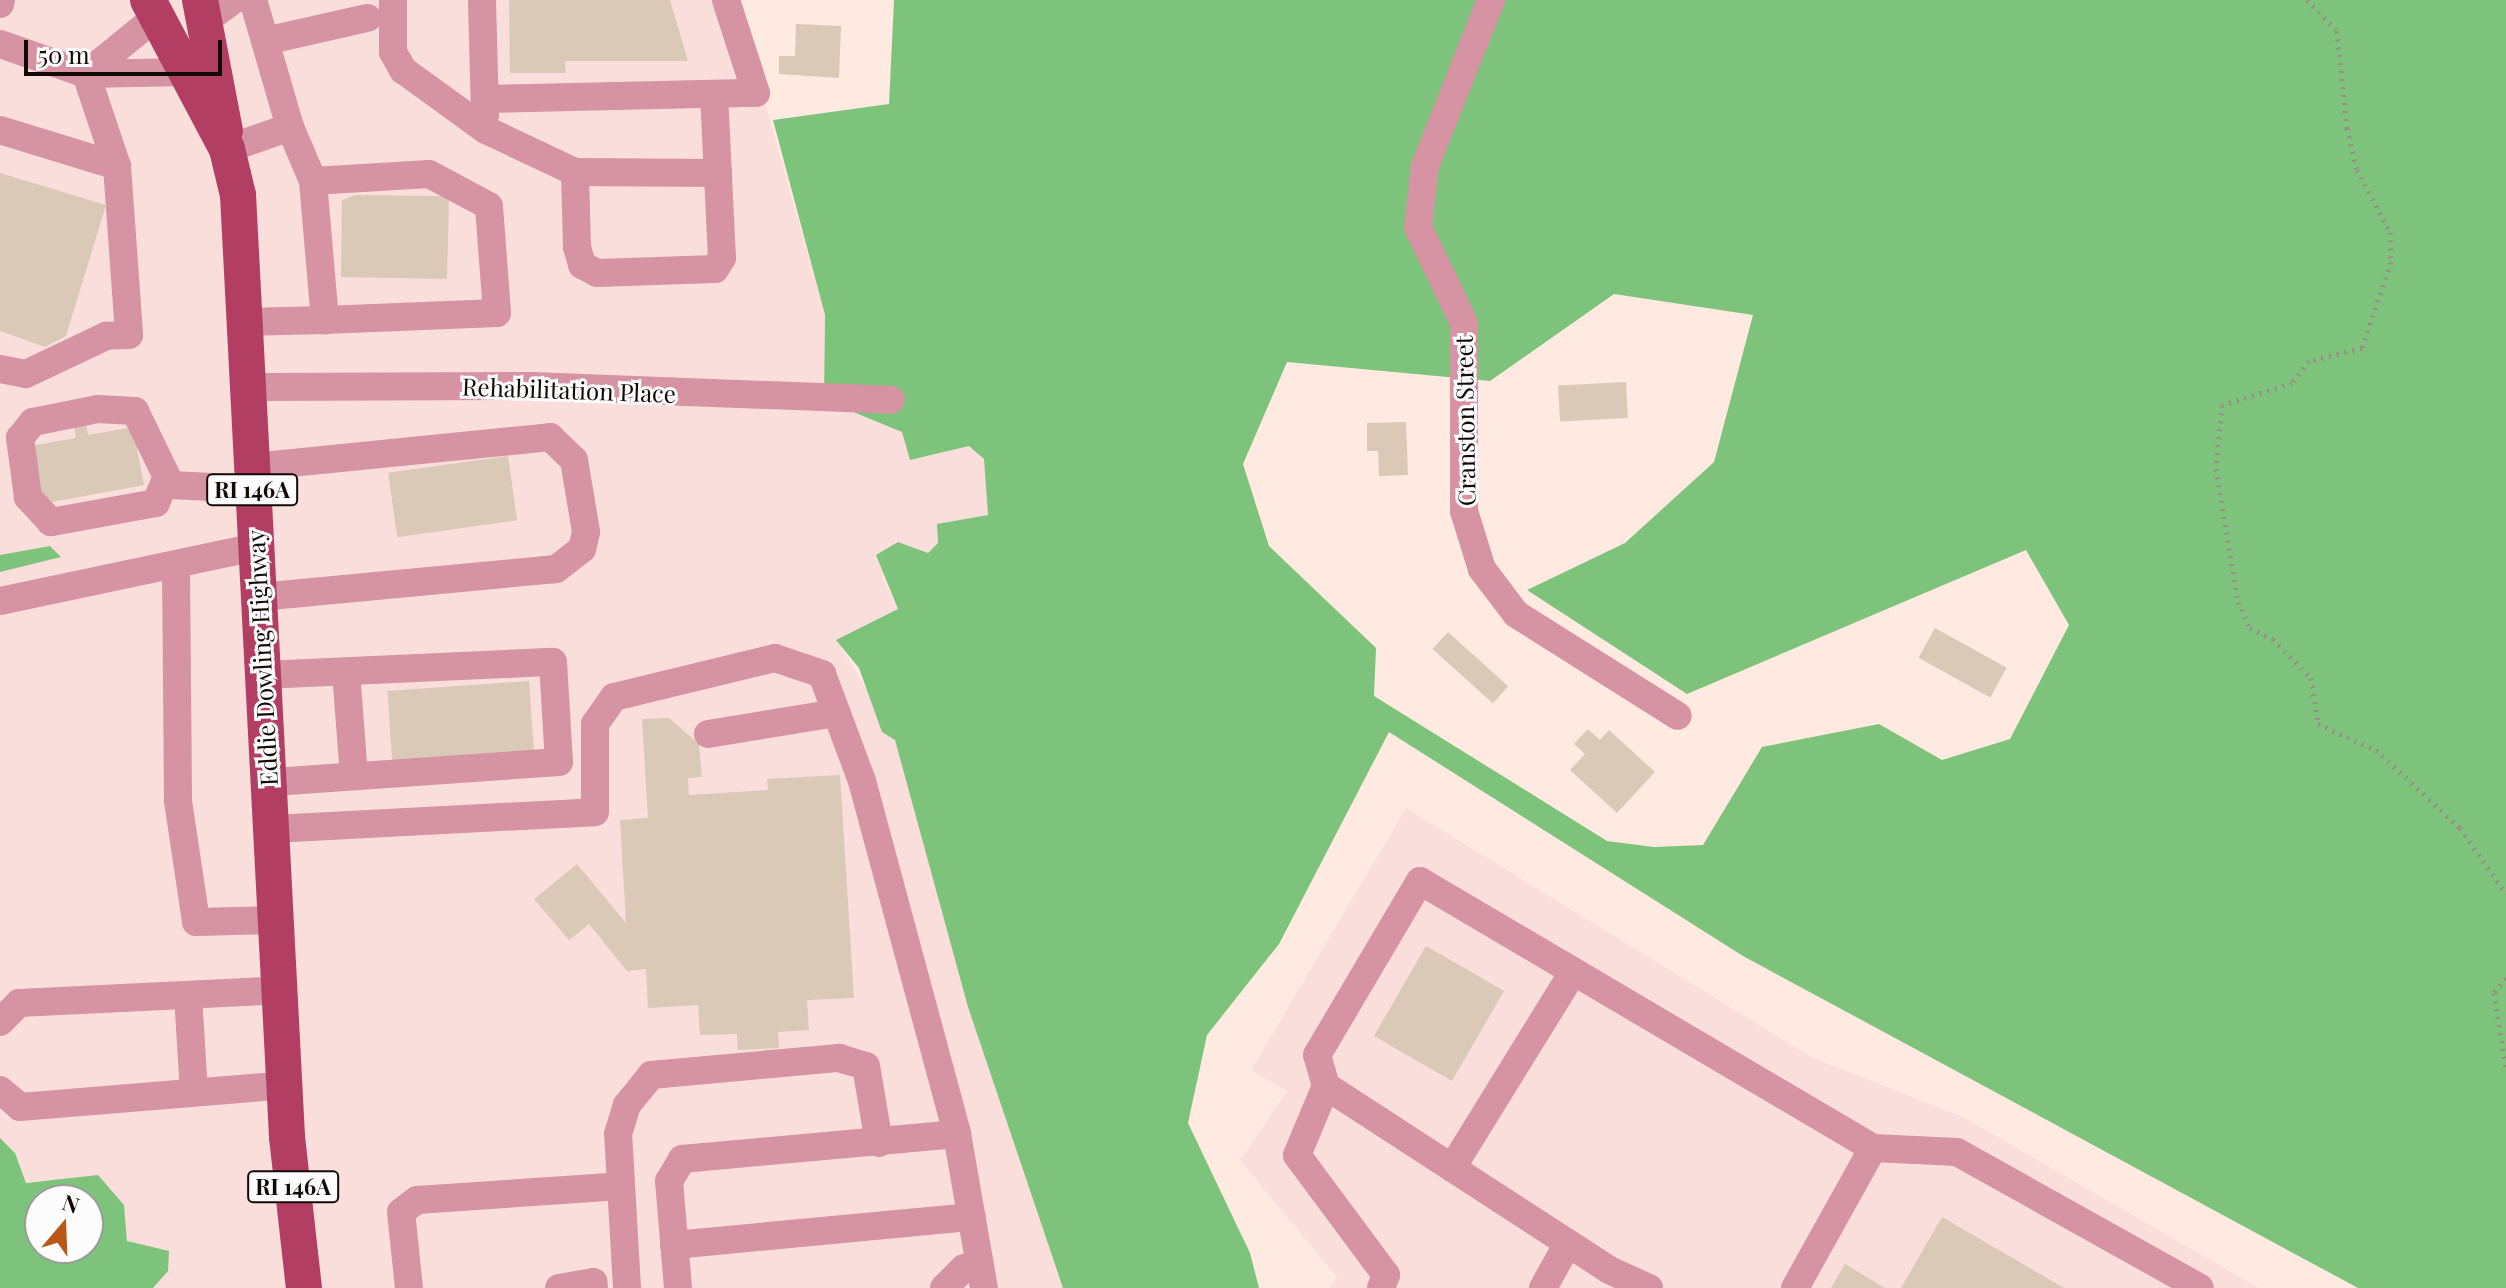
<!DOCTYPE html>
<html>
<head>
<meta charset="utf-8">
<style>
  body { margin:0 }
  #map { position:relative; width:2506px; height:1288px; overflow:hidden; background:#ffeae1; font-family:"Playfair Display",serif }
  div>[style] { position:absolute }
  .commercial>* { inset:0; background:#f9dedc }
  .forest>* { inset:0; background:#7ec37c }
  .building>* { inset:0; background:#d9c9b6; transform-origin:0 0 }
  .path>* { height:5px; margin-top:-2.5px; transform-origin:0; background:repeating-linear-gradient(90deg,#9c8c86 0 2px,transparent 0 8px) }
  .minor>* { height:28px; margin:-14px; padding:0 14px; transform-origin:14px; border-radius:14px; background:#d593a3 }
  .major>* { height:36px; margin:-18px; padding:0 18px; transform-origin:18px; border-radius:18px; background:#b33e64 }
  span { translate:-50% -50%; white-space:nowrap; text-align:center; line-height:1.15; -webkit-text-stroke:6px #fcfcfc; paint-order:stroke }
  .shield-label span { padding:2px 6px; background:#fcfcfc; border:2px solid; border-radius:6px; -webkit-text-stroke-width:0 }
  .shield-label { font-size:22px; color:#120a07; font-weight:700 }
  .street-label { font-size:24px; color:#120a07 }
  .north { position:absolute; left:24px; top:1184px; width:80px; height:80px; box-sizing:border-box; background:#fcfcfc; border:2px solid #9e9b9a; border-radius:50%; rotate:19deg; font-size:22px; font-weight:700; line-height:32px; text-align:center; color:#120a07 }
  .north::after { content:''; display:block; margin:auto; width:28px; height:36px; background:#b95719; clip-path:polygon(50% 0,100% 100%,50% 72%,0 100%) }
  .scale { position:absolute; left:24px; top:40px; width:198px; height:36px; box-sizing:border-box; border:4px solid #120a07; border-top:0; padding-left:10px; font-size:24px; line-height:28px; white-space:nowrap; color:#120a07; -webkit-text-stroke:6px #fcfcfc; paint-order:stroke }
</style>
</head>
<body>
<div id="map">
  <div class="commercial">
    <i style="clip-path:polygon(0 0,736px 0,825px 315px,824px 400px,902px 432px,910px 460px,969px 445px,984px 459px,988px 515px,938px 524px,938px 543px,928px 553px,898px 542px,882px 577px,898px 609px,837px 640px,895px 739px,968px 1007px,1063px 1288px,153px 1288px,167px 1271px,127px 1241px,124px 1205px,98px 1176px,26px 1182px,15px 1153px,0 1138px,0 572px,60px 556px,50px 546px,0 555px)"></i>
    <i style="clip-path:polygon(1406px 808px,1811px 1057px,1963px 1117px,2259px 1288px,1330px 1288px,1337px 1277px,1240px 1160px,1287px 1091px,1251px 1070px)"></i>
  </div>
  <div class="forest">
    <i style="clip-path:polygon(evenodd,894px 0,2506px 0,2506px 1288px,2358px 1288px,1743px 956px,1389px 732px,1279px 944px,1207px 1035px,1188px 1123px,1250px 1253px,1259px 1288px,1063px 1288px,968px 1007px,895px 740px,882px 732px,859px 668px,836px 640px,898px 609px,876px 555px,898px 542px,928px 553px,938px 543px,937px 524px,988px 515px,984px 459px,969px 446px,910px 460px,902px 432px,824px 400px,825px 315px,773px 120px,889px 104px,894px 0,1614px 294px,1753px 315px,1714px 462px,1625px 543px,1527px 590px,1687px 694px,2026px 550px,2069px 625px,2010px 739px,1942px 760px,1879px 724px,1762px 747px,1703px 845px,1654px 847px,1607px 841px,1374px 696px,1376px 648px,1269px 546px,1243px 464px,1287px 362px,1490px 381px,1614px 294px)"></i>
    <i style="clip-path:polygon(50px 546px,61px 557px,0 572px,0 555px)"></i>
    <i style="clip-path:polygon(evenodd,0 1138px,15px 1153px,26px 1183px,98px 1175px,124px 1205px,127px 1241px,169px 1251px,168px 1271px,153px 1288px,0 1288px,0 1138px,40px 1200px,88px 1200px,88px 1248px,40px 1248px,40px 1200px)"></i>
  </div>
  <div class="building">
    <i style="clip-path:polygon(509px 0,670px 0,688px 61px,565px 61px,566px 73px,510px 73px)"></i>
    <i style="clip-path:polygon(796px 24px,841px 26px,839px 78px,779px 74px,779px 56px,795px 56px)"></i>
    <i style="clip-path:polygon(0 173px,106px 205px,66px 336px,45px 347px,0 331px)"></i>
    <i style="clip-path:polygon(356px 195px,449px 196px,447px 279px,341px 277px,342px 200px)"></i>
    <i style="left:1626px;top:382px;width:36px;height:68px;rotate:87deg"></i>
    <i style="clip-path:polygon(1406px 422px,1408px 475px,1379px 476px,1378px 451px,1367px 451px,1367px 423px)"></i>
    <i style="clip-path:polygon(86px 425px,88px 435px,133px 427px,144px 485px,41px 504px,30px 446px,76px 438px,74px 427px)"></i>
    <i style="left:508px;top:456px;width:65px;height:121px;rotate:82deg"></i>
    <i style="left:1935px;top:628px;width:82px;height:34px;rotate:29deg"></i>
    <i style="left:1448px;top:632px;width:81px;height:23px;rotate:42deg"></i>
    <i style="left:529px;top:681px;width:72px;height:142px;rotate:86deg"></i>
    <i style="clip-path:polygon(669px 718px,699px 744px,702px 777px,688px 778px,689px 795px,768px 790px,767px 779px,840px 775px,854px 998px,807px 1000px,809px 1030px,778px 1032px,779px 1048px,738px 1050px,737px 1034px,700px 1035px,698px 1005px,648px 1008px,646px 969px,627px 971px,589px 924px,569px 940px,534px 899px,577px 864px,626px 923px,620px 820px,648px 818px,642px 719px)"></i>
    <i style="clip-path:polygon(1588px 729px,1600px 740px,1609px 730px,1655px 772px,1617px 813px,1570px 770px,1585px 754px,1574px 744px)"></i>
    <i style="left:1426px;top:946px;width:90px;height:104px;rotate:30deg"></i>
    <i style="clip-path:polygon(1942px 1217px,2064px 1288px,1901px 1288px)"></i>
    <i style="clip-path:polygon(1845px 1264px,1885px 1288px,1831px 1288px)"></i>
  </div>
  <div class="path">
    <i style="left:2307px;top:0;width:43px;rotate:45.9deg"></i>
    <i style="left:2337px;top:31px;width:98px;rotate:84.1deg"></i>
    <i style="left:2347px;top:128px;width:43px;rotate:76.6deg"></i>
    <i style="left:2357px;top:170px;width:70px;rotate:62deg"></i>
    <i style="left:2390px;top:232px;width:30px;rotate:88deg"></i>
    <i style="left:2391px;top:262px;width:91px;rotate:108.6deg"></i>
    <i style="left:2362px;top:348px;width:55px;rotate:166.2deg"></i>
    <i style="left:2309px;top:361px;width:28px;rotate:128deg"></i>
    <i style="left:2292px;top:383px;width:73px;rotate:162.6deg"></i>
    <i style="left:2222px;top:405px;width:64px;rotate:95.4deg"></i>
    <i style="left:2216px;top:469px;width:135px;rotate:80.6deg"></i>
    <i style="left:2238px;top:602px;width:29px;rotate:65deg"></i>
    <i style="left:2250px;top:628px;width:25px;rotate:26deg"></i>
    <i style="left:2273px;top:639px;width:54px;rotate:45.7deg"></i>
    <i style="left:2311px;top:678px;width:47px;rotate:81.3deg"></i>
    <i style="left:2318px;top:724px;width:64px;rotate:24.1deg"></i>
    <i style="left:2376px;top:750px;width:115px;rotate:42.9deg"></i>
    <i style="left:2460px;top:828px;width:80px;rotate:55.1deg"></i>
    <i style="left:2506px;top:978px;width:19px;rotate:129deg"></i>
    <i style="left:2494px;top:993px;width:76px;rotate:80.9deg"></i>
  </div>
  <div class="minor">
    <i style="left:393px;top:0;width:52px;rotate:90deg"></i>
    <i style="left:393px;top:52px;width:21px;rotate:61deg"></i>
    <i style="left:403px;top:70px;width:102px;rotate:35.9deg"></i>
    <i style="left:486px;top:130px;width:98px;rotate:25.3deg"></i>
    <i style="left:575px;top:172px;width:75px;rotate:88.5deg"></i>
    <i style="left:577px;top:247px;width:19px;rotate:74deg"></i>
    <i style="left:582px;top:265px;width:17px;rotate:28deg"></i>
    <i style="left:597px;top:273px;width:118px;rotate:-1.9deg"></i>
    <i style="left:715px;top:269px;width:13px;rotate:-58deg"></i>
    <i style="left:722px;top:258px;width:164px;rotate:-92.8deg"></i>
    <i style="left:482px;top:0;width:115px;rotate:88.5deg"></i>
    <i style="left:1491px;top:0;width:179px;rotate:111.7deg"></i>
    <i style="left:1425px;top:166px;width:61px;rotate:96.5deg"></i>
    <i style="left:1418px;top:227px;width:106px;rotate:64.4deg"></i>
    <i style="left:1464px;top:323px;width:188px;rotate:90deg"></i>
    <i style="left:1464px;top:511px;width:61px;rotate:72.8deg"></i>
    <i style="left:1482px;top:569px;width:56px;rotate:52.9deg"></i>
    <i style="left:1516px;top:614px;width:191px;rotate:32.2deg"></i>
    <i style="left:0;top:4px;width:4px;rotate:-76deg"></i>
    <i style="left:209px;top:18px;width:31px;rotate:-36deg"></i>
    <i style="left:265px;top:41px;width:105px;rotate:-12.7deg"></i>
    <i style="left:0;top:44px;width:91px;rotate:19.2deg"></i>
    <i style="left:86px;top:74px;width:99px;rotate:-1.2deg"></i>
    <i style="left:86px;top:74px;width:97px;rotate:71.4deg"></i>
    <i style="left:86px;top:74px;width:92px;rotate:-39.2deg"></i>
    <i style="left:485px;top:99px;width:271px;rotate:-1.3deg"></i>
    <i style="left:756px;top:93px;width:98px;rotate:-107.9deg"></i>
    <i style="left:290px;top:127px;width:59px;rotate:66.9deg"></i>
    <i style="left:0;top:130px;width:122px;rotate:17.1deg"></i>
    <i style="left:117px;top:166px;width:169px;rotate:85.9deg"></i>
    <i style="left:129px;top:335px;width:23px;rotate:178deg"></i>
    <i style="left:106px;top:336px;width:89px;rotate:154.6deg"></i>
    <i style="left:26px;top:374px;width:26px;rotate:-169deg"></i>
    <i style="left:227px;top:149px;width:67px;rotate:-19.2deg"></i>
    <i style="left:290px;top:127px;width:132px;rotate:-106.2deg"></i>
    <i style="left:575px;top:172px;width:143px;rotate:0.4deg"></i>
    <i style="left:247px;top:322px;width:78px;rotate:-1.5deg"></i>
    <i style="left:325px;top:320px;width:172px;rotate:-2.3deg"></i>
    <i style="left:497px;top:313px;width:107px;rotate:-94.3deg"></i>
    <i style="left:489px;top:206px;width:68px;rotate:-151.9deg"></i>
    <i style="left:429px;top:174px;width:116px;rotate:176.5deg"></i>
    <i style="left:313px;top:181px;width:140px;rotate:85.1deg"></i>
    <i style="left:246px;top:387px;width:286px;rotate:-0.2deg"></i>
    <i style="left:532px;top:386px;width:359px;rotate:2.2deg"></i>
    <i style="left:251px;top:467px;width:301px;rotate:-5.7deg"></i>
    <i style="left:550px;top:437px;width:33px;rotate:44deg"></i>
    <i style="left:574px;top:460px;width:73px;rotate:80.5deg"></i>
    <i style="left:586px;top:532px;width:17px;rotate:103deg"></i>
    <i style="left:582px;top:549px;width:33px;rotate:142deg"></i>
    <i style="left:556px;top:569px;width:298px;rotate:174.6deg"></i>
    <i style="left:166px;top:479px;width:26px;rotate:113deg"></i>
    <i style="left:156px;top:503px;width:107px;rotate:169.7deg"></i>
    <i style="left:51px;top:522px;width:34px;rotate:-133deg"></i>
    <i style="left:28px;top:497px;width:60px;rotate:-97.7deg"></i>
    <i style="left:20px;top:438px;width:21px;rotate:-51deg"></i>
    <i style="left:33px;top:422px;width:66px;rotate:-11.3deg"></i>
    <i style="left:98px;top:409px;width:37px;rotate:3deg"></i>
    <i style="left:135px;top:411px;width:82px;rotate:64.1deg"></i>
    <i style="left:171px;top:485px;width:81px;rotate:2.8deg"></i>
    <i style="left:176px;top:568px;width:233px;rotate:89.5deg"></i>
    <i style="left:178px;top:801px;width:122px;rotate:81.5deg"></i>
    <i style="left:196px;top:922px;width:83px;rotate:-1.4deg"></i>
    <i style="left:0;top:601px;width:262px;rotate:-11.9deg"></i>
    <i style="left:346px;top:672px;width:104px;rotate:85.6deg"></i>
    <i style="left:263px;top:675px;width:290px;rotate:-2.6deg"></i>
    <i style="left:553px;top:662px;width:100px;rotate:86.6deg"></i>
    <i style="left:559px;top:762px;width:290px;rotate:176deg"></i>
    <i style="left:708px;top:734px;width:130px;rotate:-9.3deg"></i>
    <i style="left:273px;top:829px;width:322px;rotate:-3deg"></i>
    <i style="left:595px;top:812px;width:88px;rotate:-90deg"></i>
    <i style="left:595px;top:724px;width:33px;rotate:-55deg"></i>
    <i style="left:614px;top:697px;width:166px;rotate:-13.6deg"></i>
    <i style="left:775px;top:658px;width:50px;rotate:18.8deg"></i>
    <i style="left:822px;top:674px;width:114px;rotate:69.5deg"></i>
    <i style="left:862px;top:781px;width:366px;rotate:74.9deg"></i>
    <i style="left:957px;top:1134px;width:156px;rotate:80.1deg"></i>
    <i style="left:188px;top:995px;width:97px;rotate:86.5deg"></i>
    <i style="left:0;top:1022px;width:27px;rotate:-45deg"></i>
    <i style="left:19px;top:1003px;width:262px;rotate:-2.8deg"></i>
    <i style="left:1326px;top:1086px;width:32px;rotate:-106deg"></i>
    <i style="left:1317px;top:1055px;width:202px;rotate:-59.4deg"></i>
    <i style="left:1420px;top:881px;width:526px;rotate:30.52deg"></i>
    <i style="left:0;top:1090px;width:26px;rotate:40deg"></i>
    <i style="left:20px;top:1107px;width:266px;rotate:-4.7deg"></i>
    <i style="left:1452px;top:1168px;width:230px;rotate:-58.3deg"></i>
    <i style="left:674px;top:1245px;width:299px;rotate:-5.4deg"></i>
    <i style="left:409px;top:1288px;width:76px;rotate:-96deg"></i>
    <i style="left:401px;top:1212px;width:20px;rotate:-37deg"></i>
    <i style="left:417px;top:1200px;width:204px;rotate:-3.9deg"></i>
    <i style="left:559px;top:1288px;width:35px;rotate:-10deg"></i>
    <i style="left:593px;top:1282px;width:6px;rotate:81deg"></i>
    <i style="left:627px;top:1288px;width:154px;rotate:-93.3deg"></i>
    <i style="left:618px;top:1134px;width:30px;rotate:-73deg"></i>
    <i style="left:627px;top:1105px;width:38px;rotate:-51deg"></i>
    <i style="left:651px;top:1075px;width:189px;rotate:-5.2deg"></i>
    <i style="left:839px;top:1058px;width:28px;rotate:17deg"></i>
    <i style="left:866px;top:1066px;width:78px;rotate:80.4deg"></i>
    <i style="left:678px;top:1288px;width:107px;rotate:-94.8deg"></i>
    <i style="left:669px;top:1181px;width:26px;rotate:-59deg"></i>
    <i style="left:682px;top:1159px;width:276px;rotate:-5.2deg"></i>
    <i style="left:944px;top:1288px;width:28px;rotate:-45deg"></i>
    <i style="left:964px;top:1268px;width:16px;rotate:-14deg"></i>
    <i style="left:1381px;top:1288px;width:14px;rotate:-69deg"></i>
    <i style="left:1386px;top:1275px;width:149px;rotate:-126.6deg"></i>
    <i style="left:1297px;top:1155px;width:75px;rotate:-67.2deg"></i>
    <i style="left:1326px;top:1086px;width:338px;rotate:33deg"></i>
    <i style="left:1609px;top:1270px;width:44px;rotate:24.2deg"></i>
    <i style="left:1543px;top:1288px;width:51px;rotate:-60.9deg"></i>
    <i style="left:1795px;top:1288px;width:160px;rotate:-60.9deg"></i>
    <i style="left:1873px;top:1148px;width:84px;rotate:2.7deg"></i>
    <i style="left:1957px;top:1152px;width:278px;rotate:29.2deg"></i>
  </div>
  <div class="major">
    <i style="left:148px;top:0;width:169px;rotate:62.1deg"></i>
    <i style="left:227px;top:149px;width:47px;rotate:76.6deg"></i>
    <i style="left:238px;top:195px;width:943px;rotate:87.02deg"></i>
    <i style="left:287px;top:1137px;width:152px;rotate:83.6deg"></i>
    <i style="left:200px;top:0;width:133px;rotate:79.2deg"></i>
  </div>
  <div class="shield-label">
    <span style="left:252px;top:490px">RI 146A</span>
    <span style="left:293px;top:1187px">RI 146A</span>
  </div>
  <div class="street-label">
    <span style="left:569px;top:390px;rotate:2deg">Rehabilitation Place</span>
    <span style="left:1465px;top:421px;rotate:-91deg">Cranston Street</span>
    <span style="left:262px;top:658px;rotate:-93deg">Eddie Dowling Highway</span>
  </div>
  <div class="north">N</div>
  <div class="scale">50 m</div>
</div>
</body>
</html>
